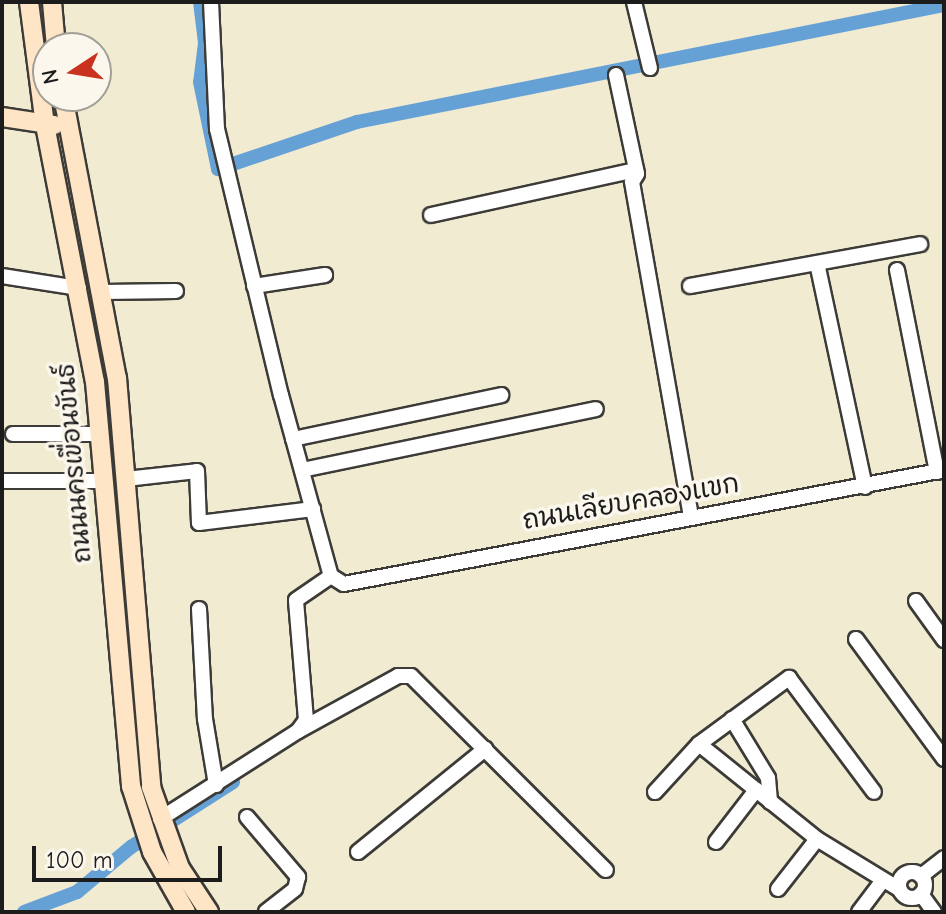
<!DOCTYPE html>
<html>
<head>
<meta charset="utf-8">
<style>
  body { margin:0 }
  #map { position:relative; width:946px; height:914px; overflow:hidden; background:#f1ebd2; font-family:"Comic Neue","Playpen Sans Thai",sans-serif }
  div>[style] { position:absolute }
  .canal>* { height:14px; margin:-7px; padding:0 7px; transform-origin:7px; border-radius:7px; background:#66a1d6 }
  .roads { filter:drop-shadow(2px 0 #3c3b37) drop-shadow(-2px 0 #3c3b37) drop-shadow(0 2px #3c3b37) drop-shadow(0 -2px #3c3b37) }
  .street>* { height:14px; margin:-7px; padding:0 7px; transform-origin:7px; border-radius:7px; background:#fff }
  .street>.ring { margin:-7px; padding:0; box-sizing:content-box; background:none; border:14px solid #fff; border-radius:50% }
  .secondary>* { height:18px; margin:-9px; padding:0 9px; transform-origin:9px; border-radius:9px; background:#fee5c5 }
  span { translate:-50% -50%; white-space:nowrap; text-align:center; line-height:1.15; -webkit-text-stroke:7px #fbf7ec; paint-order:stroke }
  .street-label { font-size:26px; color:#1c1c1c }
  .frame { position:absolute; inset:0; border:4px solid #1c1c1c; pointer-events:none }
  .north { position:absolute; left:32px; top:32px; width:80px; height:80px; box-sizing:border-box; background:#fbf7ec; border:2px solid #a29f99; border-radius:50%; rotate:258deg; font-size:22px; font-weight:700; line-height:32px; text-align:center; color:#1c1c1c }
  .north::after { content:''; display:block; margin:auto; width:28px; height:36px; background:#c8321e; clip-path:polygon(50% 0,100% 100%,50% 72%,0 100%) }
  .scale { position:absolute; left:32px; top:846px; width:190px; height:36px; box-sizing:border-box; border:4px solid #1c1c1c; border-top:0; padding-left:10px; font-size:24px; line-height:28px; white-space:nowrap; color:#1c1c1c; -webkit-text-stroke:6px #fbf7ec; paint-order:stroke }
</style>
</head>
<body>
<div id="map">
  <div class="canal">
    <i style="left:200px;top:2px;width:41px;rotate:83deg"></i>
    <i style="left:205px;top:43px;width:39px;rotate:97deg"></i>
    <i style="left:200px;top:82px;width:89px;rotate:78.3deg"></i>
    <i style="left:218px;top:169px;width:147px;rotate:-18.7deg"></i>
    <i style="left:357px;top:122px;width:599px;rotate:-11.27deg"></i>
    <i style="left:24px;top:912px;width:57px;rotate:-20.7deg"></i>
    <i style="left:77px;top:892px;width:70px;rotate:-39.8deg"></i>
    <i style="left:131px;top:847px;width:121px;rotate:-32.5deg"></i>
  </div>
  <div class="roads">
    <div class="street">
      <i style="left:211px;top:2px;width:127px;rotate:87.3deg"></i>
      <i style="left:217px;top:129px;width:274px;rotate:76.5deg"></i>
      <i style="left:281px;top:395px;width:188px;rotate:74.6deg"></i>
      <i style="left:634px;top:2px;width:68px;rotate:76.4deg"></i>
      <i style="left:616px;top:75px;width:101px;rotate:78deg"></i>
      <i style="left:637px;top:174px;width:9px;rotate:122deg"></i>
      <i style="left:632px;top:182px;width:339px;rotate:80deg"></i>
      <i style="left:431px;top:215px;width:210px;rotate:-12.4deg"></i>
      <i style="left:817px;top:263px;width:229px;rotate:77.9deg"></i>
      <i style="left:897px;top:270px;width:206px;rotate:78.8deg"></i>
      <i style="left:2px;top:276px;width:78px;rotate:8.9deg"></i>
      <i style="left:254px;top:286px;width:72px;rotate:-8.8deg"></i>
      <i style="left:690px;top:286px;width:234px;rotate:-10.3deg"></i>
      <i style="left:103px;top:292px;width:73px;rotate:-0.8deg"></i>
      <i style="left:13px;top:434px;width:88px"></i>
      <i style="left:293px;top:439px;width:213px;rotate:-11.9deg"></i>
      <i style="left:302px;top:470px;width:300px;rotate:-11.7deg"></i>
      <i style="left:126px;top:479px;width:71px;rotate:-6.4deg"></i>
      <i style="left:197px;top:471px;width:52px;rotate:87.8deg"></i>
      <i style="left:199px;top:523px;width:115px;rotate:-7deg"></i>
      <i style="left:2px;top:481px;width:102px"></i>
      <i style="left:331px;top:576px;width:15px;rotate:32deg"></i>
      <i style="left:344px;top:584px;width:611px;rotate:-10.76deg"></i>
      <i style="left:916px;top:601px;width:48px;rotate:54.3deg"></i>
      <i style="left:199px;top:609px;width:110px;rotate:86.9deg"></i>
      <i style="left:205px;top:719px;width:67px;rotate:80.5deg"></i>
      <i style="left:856px;top:639px;width:149px;rotate:53.7deg"></i>
      <i style="left:732px;top:719px;width:69px;rotate:58.6deg"></i>
      <i style="left:768px;top:778px;width:24px;rotate:85deg"></i>
      <i style="left:298px;top:731px;width:114px;rotate:-28.8deg"></i>
      <i style="left:398px;top:676px;width:13px"></i>
      <i style="left:411px;top:676px;width:275px;rotate:44.9deg"></i>
      <i style="left:699px;top:744px;width:151px;rotate:38.8deg"></i>
      <i style="left:817px;top:839px;width:96px;rotate:31.4deg"></i>
      <i style="left:655px;top:792px;width:65px;rotate:-47.5deg"></i>
      <i style="left:699px;top:744px;width:112px;rotate:-36.3deg"></i>
      <i style="left:789px;top:678px;width:142px;rotate:53.3deg"></i>
      <i style="left:247px;top:817px;width:79px;rotate:49.6deg"></i>
      <i style="left:298px;top:877px;width:12px;rotate:104deg"></i>
      <i style="left:295px;top:889px;width:37px;rotate:142deg"></i>
      <i style="left:160px;top:819px;width:164px;rotate:-32.5deg"></i>
      <i style="left:298px;top:731px;width:14px;rotate:-54deg"></i>
      <i style="left:306px;top:720px;width:120px;rotate:-94.8deg"></i>
      <i style="left:296px;top:600px;width:42px;rotate:-34.4deg"></i>
      <i style="left:716px;top:842px;width:66px;rotate:-52.4deg"></i>
      <i style="left:358px;top:852px;width:164px;rotate:-39deg"></i>
      <i class="ring" style="left:899px;top:872px;width:12px;height:12px"></i>
      <i style="left:921px;top:876px;width:29px;rotate:-38deg"></i>
      <i style="left:778px;top:889px;width:63px;rotate:-52deg"></i>
      <i style="left:921px;top:894px;width:22px;rotate:54deg"></i>
      <i style="left:859px;top:912px;width:38px;rotate:-53deg"></i>
    </div>
    <div class="secondary">
      <i style="left:29px;top:2px;width:124px;rotate:82.6deg"></i>
      <i style="left:45px;top:125px;width:262px;rotate:79deg"></i>
      <i style="left:95px;top:382px;width:406px;rotate:84.9deg"></i>
      <i style="left:131px;top:786px;width:69px;rotate:72.3deg"></i>
      <i style="left:152px;top:852px;width:69px;rotate:60.5deg"></i>
      <i style="left:52px;top:2px;width:46px;rotate:85deg"></i>
      <i style="left:63px;top:96px;width:287px;rotate:79.2deg"></i>
      <i style="left:117px;top:378px;width:410px;rotate:85.2deg"></i>
      <i style="left:151px;top:787px;width:86px;rotate:70.3deg"></i>
      <i style="left:180px;top:868px;width:53px;rotate:56.6deg"></i>
      <i style="left:2px;top:117px;width:53px;rotate:8.7deg"></i>
    </div>
  </div>
  <div class="street-label">
    <span style="left:75px;top:463px;rotate:-95deg">ถนนนครเขื่อนขันธ์</span>
    <span style="left:631px;top:503px;rotate:-10deg">ถนนเลียบคลองแขก</span>
  </div>
  <div class="frame"></div>
  <div class="north">N</div>
  <div class="scale">100 m</div>
</div>
</body>
</html>
